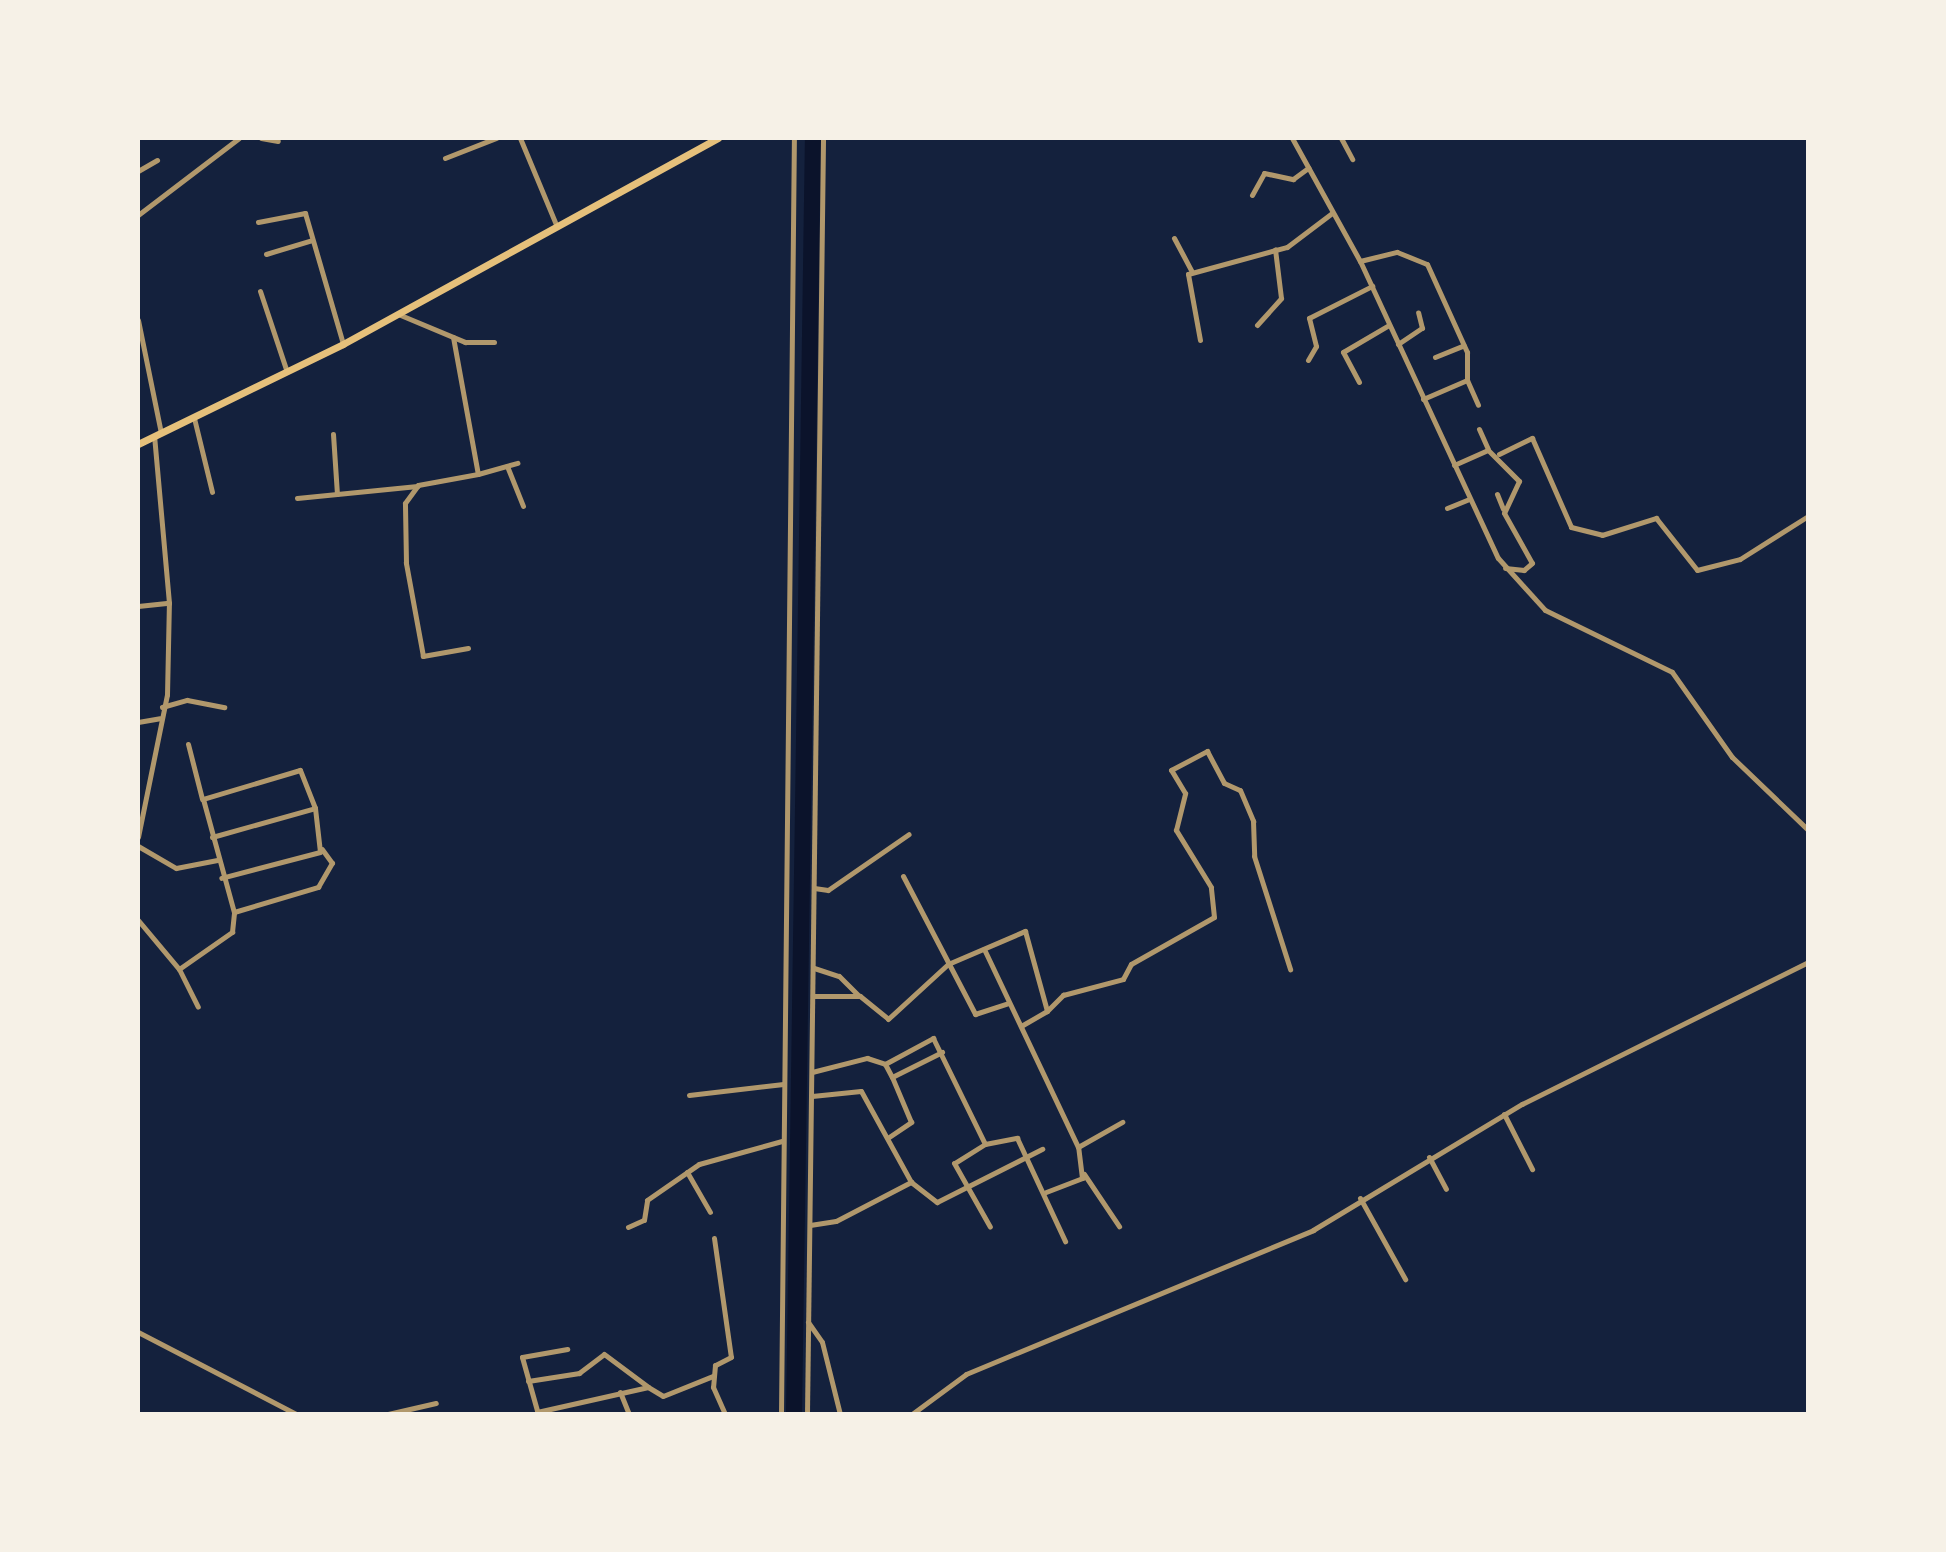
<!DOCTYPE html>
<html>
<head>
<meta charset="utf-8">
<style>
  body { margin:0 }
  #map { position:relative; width:1946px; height:1552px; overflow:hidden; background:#14213d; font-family:"Fira Sans Condensed",sans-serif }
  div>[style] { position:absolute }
  .river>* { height:16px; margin:-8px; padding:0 8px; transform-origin:8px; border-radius:8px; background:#0b132b }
  .minor>* { height:5px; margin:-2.5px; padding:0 2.5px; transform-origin:2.5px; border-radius:2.5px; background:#b1986c }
  .secondary>* { height:7px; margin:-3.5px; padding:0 3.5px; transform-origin:3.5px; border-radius:3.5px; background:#e5c07b }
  span { translate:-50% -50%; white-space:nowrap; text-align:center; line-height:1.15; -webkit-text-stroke:7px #f6f1e7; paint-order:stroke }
  .frame { position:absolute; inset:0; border:140px solid #f6f1e7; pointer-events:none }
</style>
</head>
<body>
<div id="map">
  <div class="river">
    <i style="left:794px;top:1414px;width:1276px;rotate:-89.15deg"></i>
  </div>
  <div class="minor">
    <i style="left:261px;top:138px;width:17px;rotate:10deg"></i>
    <i style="left:520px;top:138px;width:96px;rotate:67.4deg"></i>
    <i style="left:1292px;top:138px;width:141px;rotate:61.1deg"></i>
    <i style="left:1360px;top:261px;width:327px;rotate:65.1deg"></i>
    <i style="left:1498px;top:558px;width:70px;rotate:47.9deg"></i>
    <i style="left:1545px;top:610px;width:141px;rotate:26deg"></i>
    <i style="left:1672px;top:672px;width:104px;rotate:54.8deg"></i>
    <i style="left:1732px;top:757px;width:105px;rotate:43.8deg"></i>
    <i style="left:1341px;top:138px;width:24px;rotate:62deg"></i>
    <i style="left:445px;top:158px;width:55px;rotate:-21.4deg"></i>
    <i style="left:138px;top:171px;width:22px;rotate:-30deg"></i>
    <i style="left:1252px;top:195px;width:25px;rotate:-61deg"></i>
    <i style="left:1264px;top:173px;width:30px;rotate:12deg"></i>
    <i style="left:1293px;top:179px;width:19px;rotate:-36deg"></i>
    <i style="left:138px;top:215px;width:127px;rotate:-37.3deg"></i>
    <i style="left:258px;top:222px;width:48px;rotate:-10.8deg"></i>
    <i style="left:305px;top:213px;width:136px;rotate:73.8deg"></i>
    <i style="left:1174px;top:238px;width:38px;rotate:62deg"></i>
    <i style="left:266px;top:254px;width:48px;rotate:-16.9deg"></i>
    <i style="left:1360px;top:261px;width:38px;rotate:-14deg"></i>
    <i style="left:1397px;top:252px;width:32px;rotate:22deg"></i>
    <i style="left:1427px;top:264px;width:97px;rotate:65.6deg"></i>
    <i style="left:1467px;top:352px;width:28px;rotate:90deg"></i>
    <i style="left:260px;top:291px;width:85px;rotate:71.6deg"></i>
    <i style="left:398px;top:314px;width:73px;rotate:22.7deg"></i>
    <i style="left:465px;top:342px;width:29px"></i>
    <i style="left:138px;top:320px;width:115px;rotate:78.5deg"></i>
    <i style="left:1257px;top:325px;width:36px;rotate:-48deg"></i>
    <i style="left:1281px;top:298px;width:49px;rotate:-97deg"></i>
    <i style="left:453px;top:337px;width:139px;rotate:79.7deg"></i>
    <i style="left:478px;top:474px;width:41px;rotate:-15.8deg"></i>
    <i style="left:1200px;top:340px;width:67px;rotate:-100.3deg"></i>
    <i style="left:1188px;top:274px;width:103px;rotate:-15.3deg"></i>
    <i style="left:1287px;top:247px;width:56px;rotate:-37.1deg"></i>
    <i style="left:1398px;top:344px;width:29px;rotate:-34deg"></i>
    <i style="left:1422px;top:328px;width:16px;rotate:-104deg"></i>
    <i style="left:1435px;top:357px;width:31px;rotate:-22deg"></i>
    <i style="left:1308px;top:360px;width:16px;rotate:-60deg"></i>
    <i style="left:1316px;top:346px;width:29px;rotate:-104deg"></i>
    <i style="left:1309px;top:318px;width:71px;rotate:-26.9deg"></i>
    <i style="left:1359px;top:382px;width:34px;rotate:-118deg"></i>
    <i style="left:1343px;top:352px;width:53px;rotate:-30.4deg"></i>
    <i style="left:1423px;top:399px;width:48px;rotate:-23.4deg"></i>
    <i style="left:1467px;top:380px;width:27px;rotate:66deg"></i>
    <i style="left:194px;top:418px;width:76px;rotate:76.3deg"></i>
    <i style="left:1479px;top:429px;width:22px;rotate:66deg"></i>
    <i style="left:333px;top:434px;width:60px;rotate:86.2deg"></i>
    <i style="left:1499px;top:454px;width:37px;rotate:-26deg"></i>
    <i style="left:1532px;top:438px;width:97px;rotate:66.3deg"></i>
    <i style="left:1571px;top:527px;width:32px;rotate:14deg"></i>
    <i style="left:1602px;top:535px;width:57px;rotate:-17.5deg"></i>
    <i style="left:1656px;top:518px;width:66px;rotate:51.7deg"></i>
    <i style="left:1697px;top:570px;width:44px;rotate:-14.3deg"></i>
    <i style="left:1740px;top:559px;width:80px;rotate:-32.3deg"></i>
    <i style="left:1454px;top:465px;width:37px;rotate:-24deg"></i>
    <i style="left:1488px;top:450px;width:44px;rotate:45deg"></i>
    <i style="left:1519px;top:481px;width:35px;rotate:115deg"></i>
    <i style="left:1504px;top:513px;width:57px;rotate:60.8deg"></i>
    <i style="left:1532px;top:563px;width:11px;rotate:139deg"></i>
    <i style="left:1524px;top:570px;width:19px;rotate:-174deg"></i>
    <i style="left:507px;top:466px;width:43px;rotate:68.2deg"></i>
    <i style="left:1497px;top:494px;width:16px;rotate:68deg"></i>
    <i style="left:297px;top:498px;width:121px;rotate:-5.7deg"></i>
    <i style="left:1447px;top:508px;width:24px;rotate:-22deg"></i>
    <i style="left:138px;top:606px;width:31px;rotate:-6deg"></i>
    <i style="left:468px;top:648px;width:46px;rotate:169.9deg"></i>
    <i style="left:423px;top:656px;width:95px;rotate:-100.4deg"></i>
    <i style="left:406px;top:563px;width:60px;rotate:-91deg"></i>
    <i style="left:405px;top:503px;width:22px;rotate:-54deg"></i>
    <i style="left:418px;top:485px;width:61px;rotate:-10.4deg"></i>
    <i style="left:162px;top:707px;width:26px;rotate:-16deg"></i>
    <i style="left:187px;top:700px;width:38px;rotate:11deg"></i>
    <i style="left:138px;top:722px;width:22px;rotate:-10deg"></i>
    <i style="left:188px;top:744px;width:57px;rotate:75.7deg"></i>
    <i style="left:315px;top:808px;width:41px;rotate:-111.5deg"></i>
    <i style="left:300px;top:770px;width:101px;rotate:163.4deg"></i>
    <i style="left:203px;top:799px;width:117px;rotate:74.7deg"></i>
    <i style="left:234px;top:912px;width:88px;rotate:-16.6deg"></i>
    <i style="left:318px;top:887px;width:28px;rotate:-60deg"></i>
    <i style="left:332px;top:863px;width:17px;rotate:-126deg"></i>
    <i style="left:138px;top:837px;width:145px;rotate:-78.5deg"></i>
    <i style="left:167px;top:695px;width:92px;rotate:-88.8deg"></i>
    <i style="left:169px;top:603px;width:168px;rotate:-95.1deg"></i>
    <i style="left:212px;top:837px;width:107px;rotate:-15.7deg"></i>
    <i style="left:315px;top:808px;width:44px;rotate:83.5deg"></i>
    <i style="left:320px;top:852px;width:102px;rotate:165.3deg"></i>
    <i style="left:138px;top:846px;width:44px;rotate:30.1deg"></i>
    <i style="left:176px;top:868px;width:42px;rotate:-11deg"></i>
    <i style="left:903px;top:876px;width:156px;rotate:62.4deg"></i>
    <i style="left:975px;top:1014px;width:35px;rotate:-18deg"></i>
    <i style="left:814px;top:888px;width:14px;rotate:8deg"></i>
    <i style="left:828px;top:890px;width:98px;rotate:-34.7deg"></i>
    <i style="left:138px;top:920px;width:64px;rotate:50.1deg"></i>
    <i style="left:179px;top:969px;width:65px;rotate:-34.9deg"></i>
    <i style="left:232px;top:932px;width:20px;rotate:-84deg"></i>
    <i style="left:984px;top:949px;width:219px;rotate:64.6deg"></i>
    <i style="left:814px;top:968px;width:26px;rotate:18deg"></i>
    <i style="left:839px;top:976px;width:28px;rotate:45deg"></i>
    <i style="left:179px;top:969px;width:42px;rotate:63.4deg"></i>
    <i style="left:813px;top:996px;width:47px"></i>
    <i style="left:860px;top:996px;width:36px;rotate:39deg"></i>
    <i style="left:888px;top:1019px;width:81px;rotate:-42.5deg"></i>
    <i style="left:948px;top:964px;width:84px;rotate:-23.2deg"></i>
    <i style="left:1025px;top:931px;width:83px;rotate:74.6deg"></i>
    <i style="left:1047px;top:1011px;width:23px;rotate:-45deg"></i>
    <i style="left:1063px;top:995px;width:62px;rotate:-14.9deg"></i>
    <i style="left:1123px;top:979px;width:17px;rotate:-62deg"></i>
    <i style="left:1131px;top:964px;width:95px;rotate:-29.5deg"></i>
    <i style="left:1214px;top:917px;width:30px;rotate:-96deg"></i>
    <i style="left:1211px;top:887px;width:67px;rotate:-121.6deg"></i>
    <i style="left:1176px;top:830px;width:38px;rotate:-76deg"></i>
    <i style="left:1185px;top:793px;width:27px;rotate:-121deg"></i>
    <i style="left:1171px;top:770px;width:41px;rotate:-27.8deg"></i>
    <i style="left:1207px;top:751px;width:36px;rotate:62deg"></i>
    <i style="left:1224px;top:783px;width:17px;rotate:24deg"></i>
    <i style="left:1240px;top:790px;width:34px;rotate:67deg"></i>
    <i style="left:1253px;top:821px;width:35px;rotate:88deg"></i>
    <i style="left:1254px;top:856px;width:119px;rotate:72.3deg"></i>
    <i style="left:1021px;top:1026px;width:30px;rotate:-30deg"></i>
    <i style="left:885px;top:1064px;width:55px;rotate:-28.4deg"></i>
    <i style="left:933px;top:1038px;width:118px;rotate:63.9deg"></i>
    <i style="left:985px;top:1144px;width:36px;rotate:148deg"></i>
    <i style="left:954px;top:1163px;width:73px;rotate:60.6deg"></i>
    <i style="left:812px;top:1072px;width:57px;rotate:-14.3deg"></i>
    <i style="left:867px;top:1058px;width:19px;rotate:18deg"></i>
    <i style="left:885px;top:1064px;width:15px;rotate:62deg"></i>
    <i style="left:892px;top:1077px;width:56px;rotate:-26.6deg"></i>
    <i style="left:689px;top:1095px;width:95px;rotate:-6.7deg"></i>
    <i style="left:812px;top:1096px;width:49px;rotate:-5.8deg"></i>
    <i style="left:861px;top:1091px;width:104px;rotate:61.2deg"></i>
    <i style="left:911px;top:1182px;width:33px;rotate:38deg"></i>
    <i style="left:937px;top:1202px;width:118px;rotate:-26.8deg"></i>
    <i style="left:1504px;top:1114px;width:62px;rotate:63deg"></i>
    <i style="left:889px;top:1137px;width:27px;rotate:-34deg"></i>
    <i style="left:911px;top:1122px;width:49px;rotate:-112.9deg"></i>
    <i style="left:985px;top:1144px;width:33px;rotate:-11deg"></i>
    <i style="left:1017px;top:1138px;width:114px;rotate:65deg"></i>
    <i style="left:1429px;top:1157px;width:36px;rotate:62deg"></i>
    <i style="left:687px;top:1172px;width:46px;rotate:60.1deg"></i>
    <i style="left:1084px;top:1174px;width:63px;rotate:56.1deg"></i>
    <i style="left:1046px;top:1192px;width:39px;rotate:-21deg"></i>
    <i style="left:1082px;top:1178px;width:31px;rotate:-97deg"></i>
    <i style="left:1078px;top:1147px;width:51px;rotate:-29.6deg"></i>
    <i style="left:1360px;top:1198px;width:93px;rotate:60.9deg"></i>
    <i style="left:810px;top:1225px;width:26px;rotate:-9deg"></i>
    <i style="left:836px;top:1221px;width:85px;rotate:-27.5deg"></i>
    <i style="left:628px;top:1227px;width:17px;rotate:-24deg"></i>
    <i style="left:644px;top:1220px;width:20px;rotate:-81deg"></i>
    <i style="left:647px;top:1200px;width:63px;rotate:-34.7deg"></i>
    <i style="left:699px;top:1164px;width:86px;rotate:-15.5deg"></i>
    <i style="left:714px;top:1238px;width:120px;rotate:81.9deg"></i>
    <i style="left:731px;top:1357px;width:18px;rotate:153deg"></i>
    <i style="left:715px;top:1365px;width:22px;rotate:95deg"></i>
    <i style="left:713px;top:1387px;width:30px;rotate:66deg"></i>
    <i style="left:808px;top:1322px;width:24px;rotate:55deg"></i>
    <i style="left:822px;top:1342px;width:74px;rotate:76deg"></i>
    <i style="left:138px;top:1332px;width:178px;rotate:27.4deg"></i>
    <i style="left:528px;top:1381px;width:52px;rotate:-8.9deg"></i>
    <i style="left:579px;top:1373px;width:31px;rotate:-37deg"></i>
    <i style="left:604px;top:1354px;width:54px;rotate:36.7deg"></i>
    <i style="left:620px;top:1392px;width:24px;rotate:68deg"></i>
    <i style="left:537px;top:1412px;width:114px;rotate:-12.7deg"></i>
    <i style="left:648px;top:1387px;width:17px;rotate:31deg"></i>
    <i style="left:663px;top:1396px;width:54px;rotate:-21.8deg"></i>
    <i style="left:388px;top:1414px;width:49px;rotate:-12.9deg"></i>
    <i style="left:538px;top:1414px;width:59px;rotate:-105.7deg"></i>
    <i style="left:522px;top:1357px;width:46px;rotate:-10.1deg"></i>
    <i style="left:781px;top:1414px;width:1276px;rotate:-89.42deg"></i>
    <i style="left:807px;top:1414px;width:1276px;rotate:-89.28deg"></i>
    <i style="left:912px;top:1414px;width:67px;rotate:-36.5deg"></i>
    <i style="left:966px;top:1374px;width:376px;rotate:-22.5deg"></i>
    <i style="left:1313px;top:1230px;width:244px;rotate:-31.1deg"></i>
    <i style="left:1522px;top:1104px;width:319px;rotate:-26.4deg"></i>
  </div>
  <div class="secondary">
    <i style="left:138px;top:444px;width:228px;rotate:-26deg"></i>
    <i style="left:343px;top:344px;width:428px;rotate:-28.8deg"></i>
  </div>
  <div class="frame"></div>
</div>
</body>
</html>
